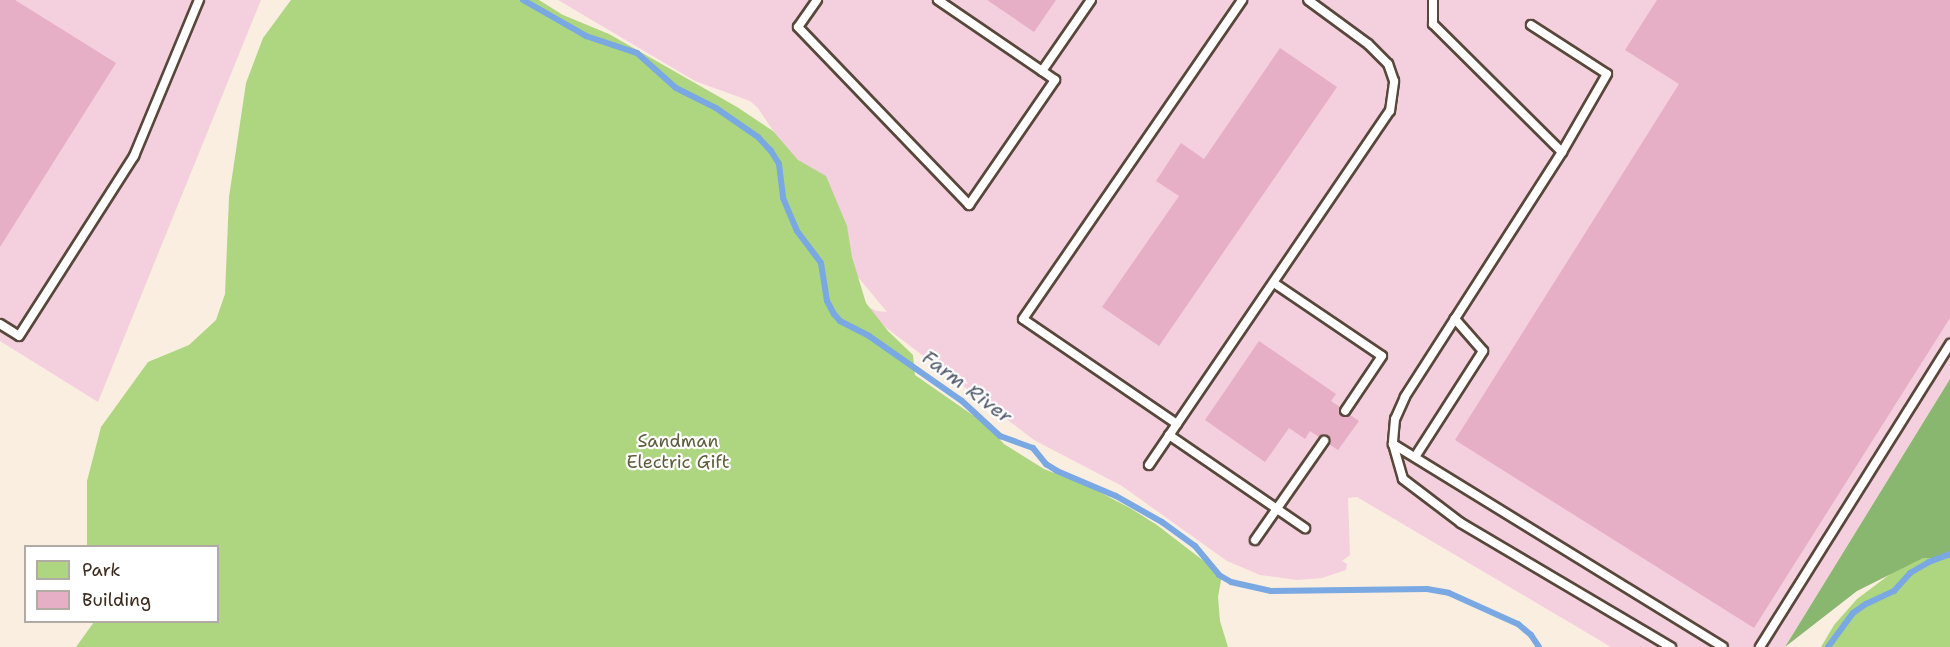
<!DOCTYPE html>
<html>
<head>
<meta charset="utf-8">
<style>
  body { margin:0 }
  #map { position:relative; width:1950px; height:647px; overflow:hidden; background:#faeee1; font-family:"Shantell Sans",sans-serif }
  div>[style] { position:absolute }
  .built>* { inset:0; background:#f4cfdd }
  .green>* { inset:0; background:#aed681 }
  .forest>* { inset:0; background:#8ab76f }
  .stream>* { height:6px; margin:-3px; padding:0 3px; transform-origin:3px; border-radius:3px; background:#79a8e3 }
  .building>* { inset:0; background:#e7afc5 }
  .roads { filter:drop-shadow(2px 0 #58473b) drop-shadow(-2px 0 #58473b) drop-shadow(0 2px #58473b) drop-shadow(0 -2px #58473b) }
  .service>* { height:8px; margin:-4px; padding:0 4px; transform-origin:4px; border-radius:4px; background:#fff }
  span { translate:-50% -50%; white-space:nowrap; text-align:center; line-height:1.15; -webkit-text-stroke:4.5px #fff; paint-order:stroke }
  .park-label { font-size:18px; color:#5e5e3c }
  .water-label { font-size:20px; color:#545c6d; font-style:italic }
  .legend { position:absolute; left:24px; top:545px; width:195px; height:78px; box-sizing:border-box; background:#fff; border:2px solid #b1aaa5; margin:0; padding:8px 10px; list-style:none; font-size:18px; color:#3b2a1e }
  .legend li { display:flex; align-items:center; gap:12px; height:30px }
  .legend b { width:30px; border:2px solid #b1aaa5 }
</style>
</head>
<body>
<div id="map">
  <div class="built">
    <i style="clip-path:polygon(0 0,261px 0,98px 402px,0 341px)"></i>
    <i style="clip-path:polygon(558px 0,1950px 0,1950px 379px,1785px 647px,1611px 647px,1357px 497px,1348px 498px,1350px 555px,1342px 561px,1347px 564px,1346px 570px,1322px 578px,1297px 580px,1260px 575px,1227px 561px,1122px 486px,1034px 440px,876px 320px,861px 304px,877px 311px,887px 312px,853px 271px,788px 153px,758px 108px,750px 101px,695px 81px)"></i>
  </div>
  <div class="green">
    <i style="clip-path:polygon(291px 0,539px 0,563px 15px,609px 34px,737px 107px,773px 131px,798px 160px,826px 176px,847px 226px,852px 257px,866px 303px,888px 331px,913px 355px,915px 375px,984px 423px,1004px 444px,1044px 469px,1088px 486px,1130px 508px,1157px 525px,1222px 575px,1218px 597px,1220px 621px,1228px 647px,76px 647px,94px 622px,218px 622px,218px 546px,87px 546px,87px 481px,101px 427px,148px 362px,189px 345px,216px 320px,225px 294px,229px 197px,246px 83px,263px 38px)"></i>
    <i style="clip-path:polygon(1950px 546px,1950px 647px,1821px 647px,1834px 625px,1857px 599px,1901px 566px)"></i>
  </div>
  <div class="forest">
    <i style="clip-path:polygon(1950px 379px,1950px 558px,1923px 558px,1857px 591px,1785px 647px)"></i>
  </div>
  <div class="stream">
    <i style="left:523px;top:0;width:73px;rotate:29.7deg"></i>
    <i style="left:586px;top:36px;width:54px;rotate:18.4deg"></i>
    <i style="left:637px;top:53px;width:52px;rotate:41.9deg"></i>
    <i style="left:676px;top:88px;width:45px;rotate:26.6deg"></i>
    <i style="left:716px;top:108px;width:51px;rotate:34.6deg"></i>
    <i style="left:758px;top:137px;width:19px;rotate:47deg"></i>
    <i style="left:771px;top:151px;width:15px;rotate:58deg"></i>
    <i style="left:779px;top:164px;width:34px;rotate:83deg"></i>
    <i style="left:783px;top:198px;width:36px;rotate:67deg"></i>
    <i style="left:797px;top:231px;width:40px;rotate:53deg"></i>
    <i style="left:821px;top:263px;width:38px;rotate:81deg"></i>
    <i style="left:827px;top:301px;width:15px;rotate:62deg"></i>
    <i style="left:834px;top:314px;width:9px;rotate:49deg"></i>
    <i style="left:840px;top:321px;width:33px;rotate:27deg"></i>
    <i style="left:869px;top:336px;width:113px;rotate:35deg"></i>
    <i style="left:962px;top:401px;width:52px;rotate:42.6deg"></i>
    <i style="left:1000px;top:436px;width:35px;rotate:20deg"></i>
    <i style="left:1033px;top:448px;width:21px;rotate:51deg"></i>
    <i style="left:1046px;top:464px;width:13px;rotate:32deg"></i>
    <i style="left:1057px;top:471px;width:64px;rotate:23deg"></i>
    <i style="left:1116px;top:496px;width:53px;rotate:29.5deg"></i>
    <i style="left:1162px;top:522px;width:41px;rotate:36deg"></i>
    <i style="left:1195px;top:546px;width:38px;rotate:50deg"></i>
    <i style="left:1219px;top:575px;width:14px;rotate:30deg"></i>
    <i style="left:1231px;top:582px;width:41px;rotate:12.7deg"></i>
    <i style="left:1271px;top:591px;width:156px;rotate:-0.7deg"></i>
    <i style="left:1427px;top:589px;width:22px;rotate:10deg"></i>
    <i style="left:1449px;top:593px;width:76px;rotate:24.2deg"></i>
    <i style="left:1518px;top:624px;width:17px;rotate:40deg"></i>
    <i style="left:1531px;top:635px;width:14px;rotate:56deg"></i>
    <i style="left:1828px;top:647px;width:42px;rotate:-53.7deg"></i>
    <i style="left:1853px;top:613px;width:16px;rotate:-35deg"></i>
    <i style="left:1866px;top:604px;width:31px;rotate:-25deg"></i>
    <i style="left:1894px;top:591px;width:24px;rotate:-48deg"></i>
    <i style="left:1910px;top:573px;width:22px;rotate:-30deg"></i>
    <i style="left:1929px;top:562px;width:22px;rotate:-21deg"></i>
  </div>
  <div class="building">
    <i style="clip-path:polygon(0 0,15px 0,116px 63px,0 247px)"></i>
    <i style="clip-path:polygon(987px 0,1056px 0,1034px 32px)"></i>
    <i style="clip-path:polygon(1657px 0,1950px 0,1950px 318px,1754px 628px,1455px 440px,1679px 84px,1625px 50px)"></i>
    <i style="clip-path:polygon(1280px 48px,1337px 87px,1159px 346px,1102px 307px,1179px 196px,1156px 181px,1181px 143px,1204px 159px)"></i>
    <i style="clip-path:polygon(1259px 341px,1336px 394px,1331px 401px,1340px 407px,1341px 416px,1350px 415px,1359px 421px,1338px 450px,1329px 444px,1327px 435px,1319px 437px,1310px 431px,1305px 439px,1289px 428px,1265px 462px,1205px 420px)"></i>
  </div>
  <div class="roads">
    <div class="service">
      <i style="left:817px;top:0;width:33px;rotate:125deg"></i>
      <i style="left:798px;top:27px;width:247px;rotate:46.1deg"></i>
      <i style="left:969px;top:205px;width:152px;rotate:-55.5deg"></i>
      <i style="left:1055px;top:80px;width:16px;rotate:-145deg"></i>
      <i style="left:938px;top:0;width:126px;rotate:34.3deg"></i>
      <i style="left:1042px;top:71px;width:86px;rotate:-55.4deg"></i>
      <i style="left:1433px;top:0;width:24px;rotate:90deg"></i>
      <i style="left:1433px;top:24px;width:182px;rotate:44.8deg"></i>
      <i style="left:1562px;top:152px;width:291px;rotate:122.7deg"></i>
      <i style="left:1405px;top:397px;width:24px;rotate:114deg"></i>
      <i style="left:1395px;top:419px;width:25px;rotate:95deg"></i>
      <i style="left:1393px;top:444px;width:387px;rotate:31.6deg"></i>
      <i style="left:1531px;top:25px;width:90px;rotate:32.8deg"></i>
      <i style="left:1607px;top:74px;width:90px;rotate:120deg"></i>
      <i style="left:1274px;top:283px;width:130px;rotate:34.1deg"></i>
      <i style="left:1382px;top:356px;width:66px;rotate:123.9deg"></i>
      <i style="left:0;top:324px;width:22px;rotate:32deg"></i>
      <i style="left:19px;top:336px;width:214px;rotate:-57.4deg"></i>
      <i style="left:134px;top:156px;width:169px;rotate:-67.4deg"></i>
      <i style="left:1177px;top:424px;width:186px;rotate:-145.7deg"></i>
      <i style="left:1023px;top:319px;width:387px;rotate:-55.5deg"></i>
      <i style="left:1169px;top:435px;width:165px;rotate:34.4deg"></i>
      <i style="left:1393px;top:444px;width:36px;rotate:74deg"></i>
      <i style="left:1403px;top:479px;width:73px;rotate:37.2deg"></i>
      <i style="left:1461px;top:523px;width:244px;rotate:30.6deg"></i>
      <i style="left:1415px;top:457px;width:126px;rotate:-57.3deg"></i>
      <i style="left:1483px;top:351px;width:43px;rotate:-131.2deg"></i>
      <i style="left:1149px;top:465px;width:428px;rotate:-55.8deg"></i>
      <i style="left:1390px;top:111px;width:30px;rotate:-82deg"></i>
      <i style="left:1394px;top:81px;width:18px;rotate:-109deg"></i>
      <i style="left:1388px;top:64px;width:28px;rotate:-135deg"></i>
      <i style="left:1368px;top:44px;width:74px;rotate:-143.7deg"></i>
      <i style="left:1255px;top:540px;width:121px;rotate:-55.1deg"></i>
      <i style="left:1760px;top:647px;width:358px;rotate:-57.9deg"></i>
    </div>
  </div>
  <div class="park-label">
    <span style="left:678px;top:452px">Sandman<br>Electric Gift</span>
  </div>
  <div class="water-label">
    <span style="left:967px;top:387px;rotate:37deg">Farm River</span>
  </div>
  <ul class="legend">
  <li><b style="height:16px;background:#aed681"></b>Park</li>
  <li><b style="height:16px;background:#e7afc5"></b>Building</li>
  </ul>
</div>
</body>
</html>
